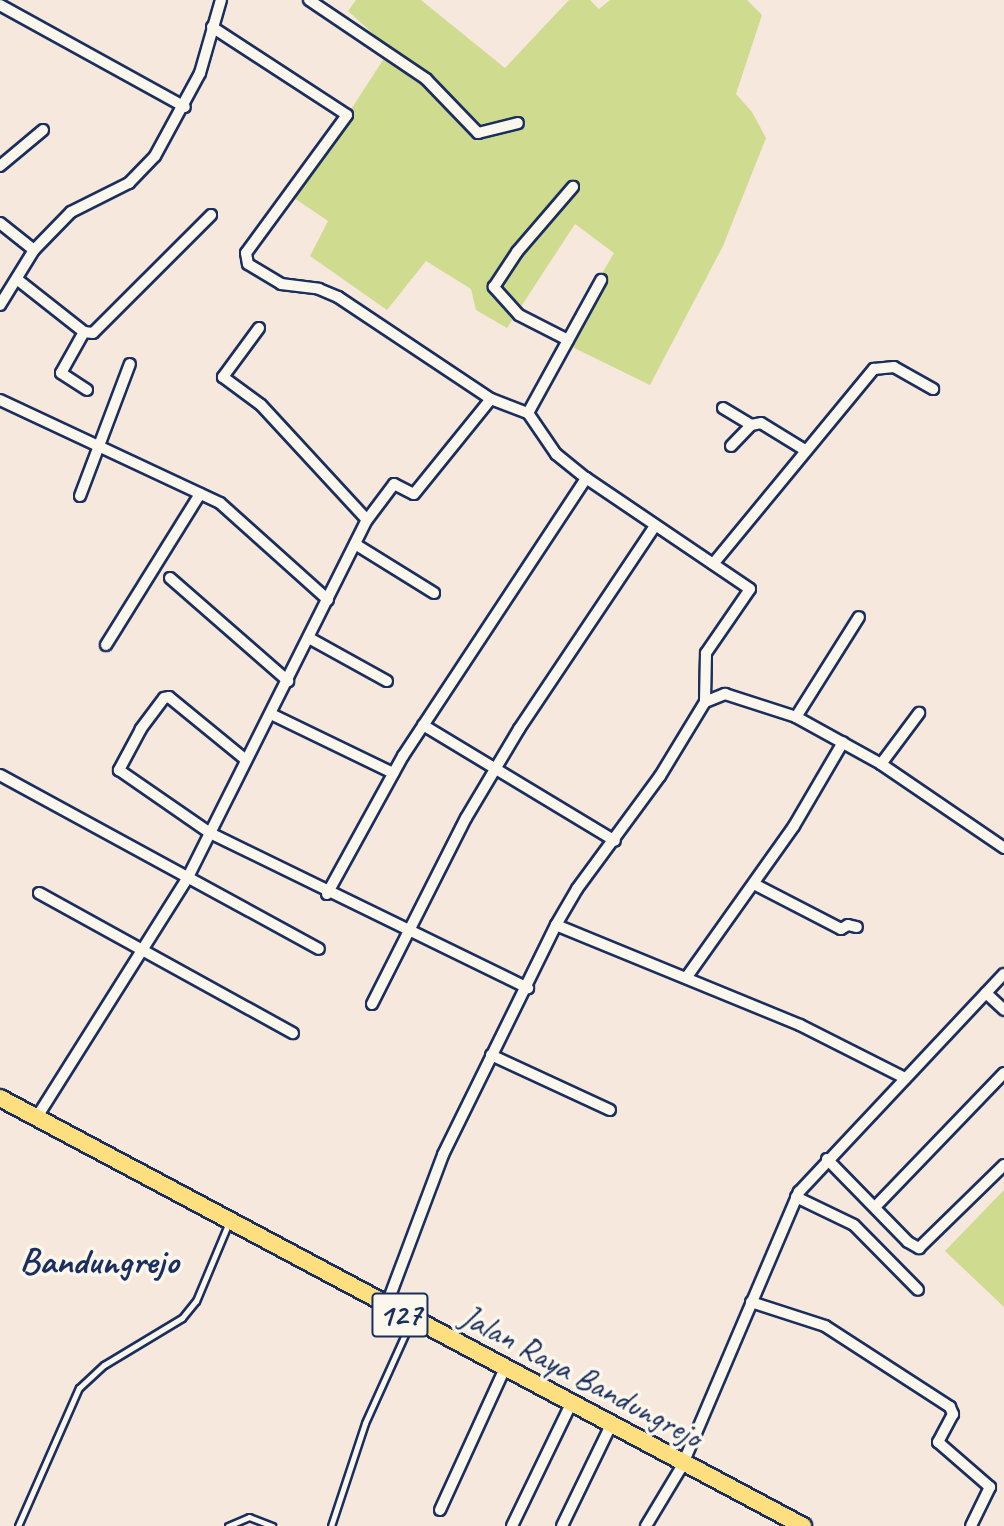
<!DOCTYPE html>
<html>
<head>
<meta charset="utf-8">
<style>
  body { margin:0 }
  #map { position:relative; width:1004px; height:1526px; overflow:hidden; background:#f6e8dd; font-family:Caveat,sans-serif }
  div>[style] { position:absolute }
  .green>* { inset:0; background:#cfdb8e }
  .roads { filter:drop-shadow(2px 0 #1b2f5e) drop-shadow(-2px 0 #1b2f5e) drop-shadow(0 2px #1b2f5e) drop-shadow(0 -2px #1b2f5e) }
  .lane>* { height:5px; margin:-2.5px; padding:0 2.5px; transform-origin:2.5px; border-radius:2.5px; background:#fbf7ec }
  .street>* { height:10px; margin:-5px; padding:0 5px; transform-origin:5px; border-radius:5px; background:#fbf7ec }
  .primary>* { height:16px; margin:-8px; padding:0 8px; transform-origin:8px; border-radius:8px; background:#fedf80 }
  span { translate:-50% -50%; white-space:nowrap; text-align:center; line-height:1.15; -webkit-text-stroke:7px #fbf7ec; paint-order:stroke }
  .shield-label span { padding:2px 5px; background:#fbf7ec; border:2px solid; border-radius:5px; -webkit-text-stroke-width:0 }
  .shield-label { font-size:32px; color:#1b2f5e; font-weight:700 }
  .street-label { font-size:33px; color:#1b2f5e }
  .quarter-label { font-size:37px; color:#1b2f5e; font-weight:700 }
</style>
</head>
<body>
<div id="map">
  <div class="green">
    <i style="clip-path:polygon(356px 0,421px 0,505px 68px,569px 0,590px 0,599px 9px,610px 0,747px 0,762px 15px,736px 94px,752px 112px,766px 138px,723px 246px,650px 385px,562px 342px,614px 253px,575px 224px,507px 328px,476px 310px,471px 289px,426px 261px,387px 310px,310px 256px,328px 221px,294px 198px,390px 49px,348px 11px)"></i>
    <i style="clip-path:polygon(1004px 1190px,1004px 1307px,945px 1251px)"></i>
  </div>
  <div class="roads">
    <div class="lane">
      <i style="left:18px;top:1526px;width:151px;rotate:-66.2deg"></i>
      <i style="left:79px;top:1388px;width:34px;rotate:-43deg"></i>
      <i style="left:104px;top:1365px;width:91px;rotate:-31.1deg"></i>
      <i style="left:182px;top:1318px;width:22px;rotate:-51deg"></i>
      <i style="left:196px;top:1301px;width:86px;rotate:-67.3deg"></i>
      <i style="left:228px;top:1526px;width:23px;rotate:-23deg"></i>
      <i style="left:249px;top:1517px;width:25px;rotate:21deg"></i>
      <i style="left:331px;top:1526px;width:108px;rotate:-71.7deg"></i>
      <i style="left:365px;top:1423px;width:112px;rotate:-65.7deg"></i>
    </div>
    <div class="street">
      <i style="left:309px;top:0;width:141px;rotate:34deg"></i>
      <i style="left:426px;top:79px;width:75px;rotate:46.1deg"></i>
      <i style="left:478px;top:133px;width:41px;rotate:-14deg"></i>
      <i style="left:0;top:5px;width:211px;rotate:28.9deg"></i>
      <i style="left:212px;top:27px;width:161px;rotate:33.1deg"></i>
      <i style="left:347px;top:115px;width:171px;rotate:126.2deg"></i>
      <i style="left:246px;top:253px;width:11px;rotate:80deg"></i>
      <i style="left:248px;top:264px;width:39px;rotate:31deg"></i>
      <i style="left:281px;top:284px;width:38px;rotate:7deg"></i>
      <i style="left:319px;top:289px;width:21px;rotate:23deg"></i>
      <i style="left:338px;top:297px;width:184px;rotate:33.7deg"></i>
      <i style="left:491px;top:399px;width:40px;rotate:21deg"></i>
      <i style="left:528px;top:413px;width:50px;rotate:55.7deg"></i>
      <i style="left:556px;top:454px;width:38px;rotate:39deg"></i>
      <i style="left:586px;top:478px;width:198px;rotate:34.1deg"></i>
      <i style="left:750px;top:589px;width:78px;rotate:124.5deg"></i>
      <i style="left:706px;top:653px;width:49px;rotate:91.2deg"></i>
      <i style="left:705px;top:702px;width:87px;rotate:121.3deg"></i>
      <i style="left:660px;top:776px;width:140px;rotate:126.3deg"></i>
      <i style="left:577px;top:889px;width:42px;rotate:120.3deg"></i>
      <i style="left:556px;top:925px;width:256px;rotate:116.2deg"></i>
      <i style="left:443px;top:1155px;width:162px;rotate:110.6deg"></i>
      <i style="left:0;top:166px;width:56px;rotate:-39.9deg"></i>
      <i style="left:0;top:223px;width:43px;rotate:38.5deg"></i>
      <i style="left:18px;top:280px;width:84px;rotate:38.2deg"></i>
      <i style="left:84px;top:332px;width:9px;rotate:6deg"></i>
      <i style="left:93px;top:333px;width:167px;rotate:-45deg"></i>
      <i style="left:0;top:305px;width:65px;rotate:-58.3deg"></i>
      <i style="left:34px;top:250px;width:53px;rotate:-45.8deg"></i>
      <i style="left:71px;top:212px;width:65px;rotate:-26.6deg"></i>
      <i style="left:129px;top:183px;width:37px;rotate:-46deg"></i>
      <i style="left:155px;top:156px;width:94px;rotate:-61.5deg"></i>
      <i style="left:200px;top:73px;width:76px;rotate:-74deg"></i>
      <i style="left:259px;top:328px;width:61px;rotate:126.3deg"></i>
      <i style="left:223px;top:377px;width:47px;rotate:36.4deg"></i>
      <i style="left:261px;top:405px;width:156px;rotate:47.3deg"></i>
      <i style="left:84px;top:332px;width:47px;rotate:119.3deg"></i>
      <i style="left:61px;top:373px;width:31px;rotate:33deg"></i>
      <i style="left:568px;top:340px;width:55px;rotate:-153deg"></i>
      <i style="left:519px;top:315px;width:38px;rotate:-132deg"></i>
      <i style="left:494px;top:287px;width:42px;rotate:-56.7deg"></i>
      <i style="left:517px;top:252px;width:86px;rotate:-49.3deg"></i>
      <i style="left:0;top:400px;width:243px;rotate:25.1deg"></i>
      <i style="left:220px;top:503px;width:145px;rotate:41.9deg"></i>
      <i style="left:723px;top:408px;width:33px;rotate:31deg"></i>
      <i style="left:528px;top:413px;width:152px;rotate:-61.2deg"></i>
      <i style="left:731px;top:446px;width:29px;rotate:-46deg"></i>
      <i style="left:751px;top:425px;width:10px;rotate:-11deg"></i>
      <i style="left:761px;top:423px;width:52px;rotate:31.5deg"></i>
      <i style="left:80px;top:496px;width:141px;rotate:-69.3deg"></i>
      <i style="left:355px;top:544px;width:93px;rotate:31.8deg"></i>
      <i style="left:713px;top:564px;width:253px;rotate:-50.5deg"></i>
      <i style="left:874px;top:369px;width:20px;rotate:-6deg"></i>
      <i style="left:894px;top:367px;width:45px;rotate:29.4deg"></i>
      <i style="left:170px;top:578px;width:157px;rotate:41.1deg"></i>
      <i style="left:309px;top:638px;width:89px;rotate:28.9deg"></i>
      <i style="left:106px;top:645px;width:178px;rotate:-58.1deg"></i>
      <i style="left:705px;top:702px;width:22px;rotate:-22deg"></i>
      <i style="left:725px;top:694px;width:75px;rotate:17.9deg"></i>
      <i style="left:796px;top:717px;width:97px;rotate:28.9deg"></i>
      <i style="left:881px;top:764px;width:149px;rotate:34.3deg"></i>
      <i style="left:271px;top:714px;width:136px;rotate:25.8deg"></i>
      <i style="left:796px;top:717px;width:118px;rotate:-57.8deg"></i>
      <i style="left:423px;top:725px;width:224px;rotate:31.1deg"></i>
      <i style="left:246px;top:760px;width:99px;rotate:-140.7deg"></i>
      <i style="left:169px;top:697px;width:5px;rotate:169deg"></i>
      <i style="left:164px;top:698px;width:39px;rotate:127deg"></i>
      <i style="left:141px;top:729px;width:47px;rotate:118.2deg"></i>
      <i style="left:119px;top:770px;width:111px;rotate:34.7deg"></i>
      <i style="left:210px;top:833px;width:354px;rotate:26deg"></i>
      <i style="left:881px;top:764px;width:64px;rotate:-53.3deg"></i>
      <i style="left:0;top:775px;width:363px;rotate:28.6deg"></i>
      <i style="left:754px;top:884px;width:98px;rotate:27.3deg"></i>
      <i style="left:841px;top:929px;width:8px;rotate:-30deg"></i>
      <i style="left:848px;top:925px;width:9px;rotate:13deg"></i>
      <i style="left:39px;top:893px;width:290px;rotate:28.9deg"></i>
      <i style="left:327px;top:894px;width:158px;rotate:-61.2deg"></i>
      <i style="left:403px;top:756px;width:333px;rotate:-56.6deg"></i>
      <i style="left:556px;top:925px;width:264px;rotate:22.3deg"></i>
      <i style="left:800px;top:1025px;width:118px;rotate:26.8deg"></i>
      <i style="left:686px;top:978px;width:186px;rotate:-54.6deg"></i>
      <i style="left:794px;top:826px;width:97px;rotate:-59.7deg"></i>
      <i style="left:986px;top:993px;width:25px;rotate:43deg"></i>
      <i style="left:372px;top:1004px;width:208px;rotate:-63.2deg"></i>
      <i style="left:466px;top:818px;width:104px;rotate:-59.2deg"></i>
      <i style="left:519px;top:729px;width:244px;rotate:-56.2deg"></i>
      <i style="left:491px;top:1055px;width:131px;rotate:24.8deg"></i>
      <i style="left:37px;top:1117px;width:281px;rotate:-57.8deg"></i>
      <i style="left:187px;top:879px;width:402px;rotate:-63.4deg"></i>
      <i style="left:367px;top:520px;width:45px;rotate:-53.1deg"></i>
      <i style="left:394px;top:484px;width:22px;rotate:27deg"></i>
      <i style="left:414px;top:494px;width:122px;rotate:-51deg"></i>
      <i style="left:827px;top:1159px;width:116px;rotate:45.7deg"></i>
      <i style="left:908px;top:1242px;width:13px;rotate:29deg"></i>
      <i style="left:919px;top:1248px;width:119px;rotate:-44.3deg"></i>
      <i style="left:796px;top:1197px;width:64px;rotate:25.8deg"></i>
      <i style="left:854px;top:1225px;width:91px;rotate:45.4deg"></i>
      <i style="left:875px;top:1207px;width:186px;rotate:-46.1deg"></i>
      <i style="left:751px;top:1302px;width:78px;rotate:18deg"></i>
      <i style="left:825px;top:1326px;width:149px;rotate:32.9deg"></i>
      <i style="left:950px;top:1407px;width:8px;rotate:67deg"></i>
      <i style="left:953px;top:1414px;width:32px;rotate:118deg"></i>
      <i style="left:938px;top:1442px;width:69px;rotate:40.9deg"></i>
      <i style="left:990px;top:1487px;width:43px;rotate:116deg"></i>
      <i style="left:440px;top:1510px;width:154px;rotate:-65.4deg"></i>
      <i style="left:512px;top:1526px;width:133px;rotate:-64.2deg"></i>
      <i style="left:562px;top:1526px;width:110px;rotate:-64.1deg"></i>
      <i style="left:646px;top:1526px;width:70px;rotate:-59deg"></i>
      <i style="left:682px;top:1466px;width:298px;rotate:-66.9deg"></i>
      <i style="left:799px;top:1192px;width:299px;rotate:-46.8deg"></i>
    </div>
    <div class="primary">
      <i style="left:0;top:1098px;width:910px;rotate:28.06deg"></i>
    </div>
  </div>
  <div class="shield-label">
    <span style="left:400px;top:1315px">127</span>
  </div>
  <div class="street-label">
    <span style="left:581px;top:1377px;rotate:28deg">Jalan Raya Bandungrejo</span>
  </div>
  <div class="quarter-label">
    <span style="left:99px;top:1261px">Bandungrejo</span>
  </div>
</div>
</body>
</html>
